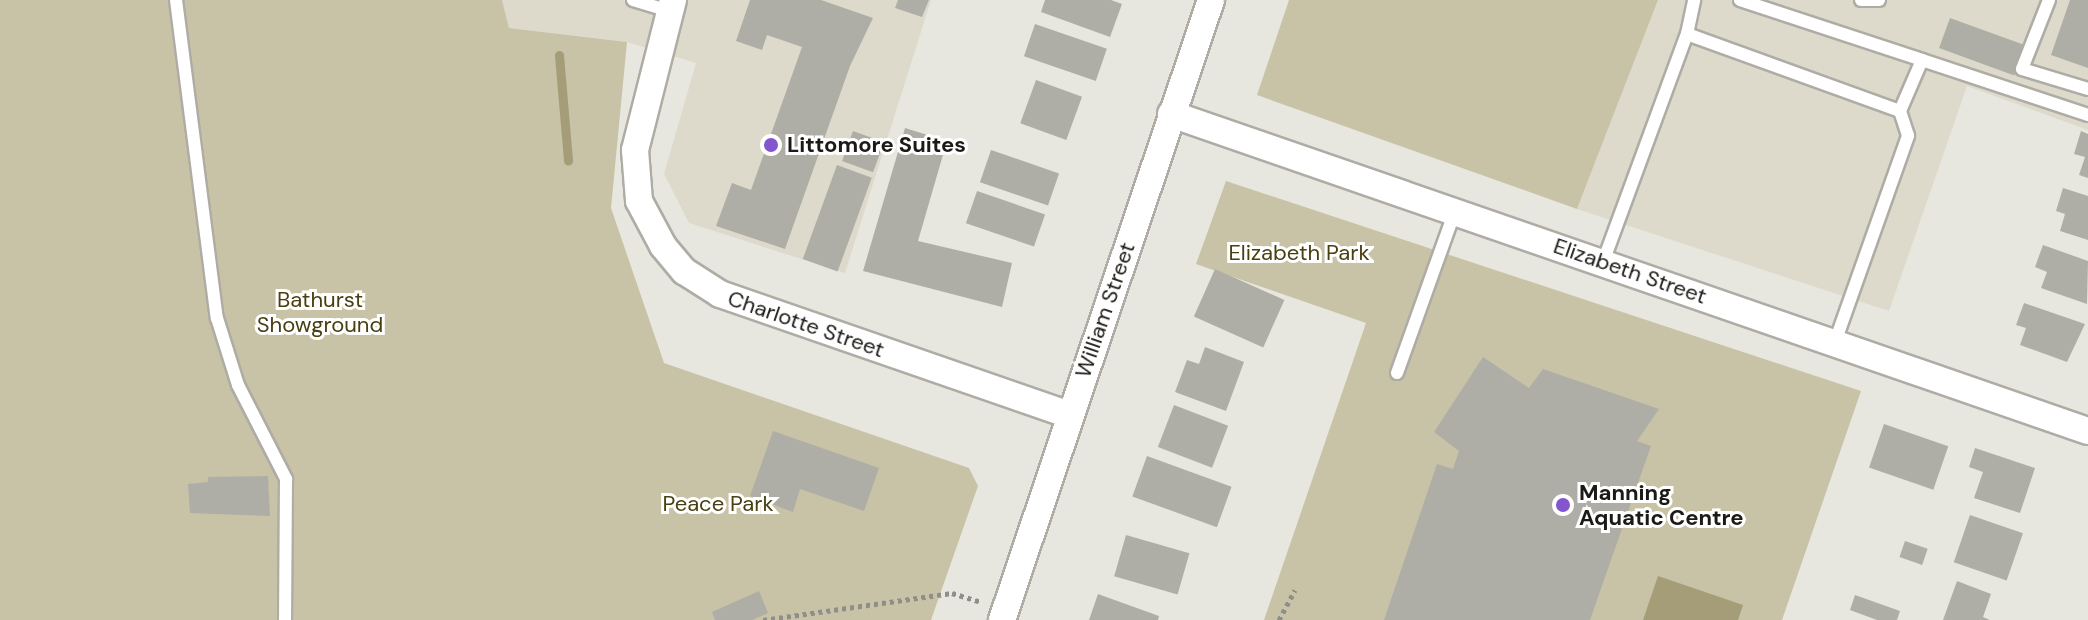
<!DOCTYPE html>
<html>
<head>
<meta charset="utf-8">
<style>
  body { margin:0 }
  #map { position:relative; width:2088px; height:620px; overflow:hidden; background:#e8e7df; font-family:"DM Sans",sans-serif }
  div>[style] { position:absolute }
  .built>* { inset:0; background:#dddacb }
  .green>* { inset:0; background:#c8c2a6 }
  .water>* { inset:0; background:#a49d78 }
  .stream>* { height:9px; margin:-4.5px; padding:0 4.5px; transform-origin:4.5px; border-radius:4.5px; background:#a49d78 }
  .building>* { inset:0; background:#afaea6; transform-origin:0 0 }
  .path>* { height:5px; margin-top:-2.5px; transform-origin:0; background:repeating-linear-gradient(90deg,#8f8e88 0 4px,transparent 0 8px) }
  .roads { filter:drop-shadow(2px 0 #aeaca5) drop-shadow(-2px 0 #aeaca5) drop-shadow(0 2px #aeaca5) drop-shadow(0 -2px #aeaca5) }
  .service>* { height:12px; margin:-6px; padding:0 6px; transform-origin:6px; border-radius:6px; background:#fff }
  .minor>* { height:26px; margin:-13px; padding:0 13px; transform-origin:13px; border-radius:13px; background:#fff }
  .dots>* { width:22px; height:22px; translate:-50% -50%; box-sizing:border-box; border:4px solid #fff; border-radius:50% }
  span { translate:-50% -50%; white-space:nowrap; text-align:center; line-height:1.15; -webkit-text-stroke:6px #fff; paint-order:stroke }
  .poi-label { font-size:22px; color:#1b1a17; font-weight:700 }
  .left { translate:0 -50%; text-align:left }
  .park-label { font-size:22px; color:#494011 }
  .street-label { font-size:22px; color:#1b1a17 }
</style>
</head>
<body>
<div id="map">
  <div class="built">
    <i style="clip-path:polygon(502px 0,931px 0,845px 273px,689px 223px,664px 174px,696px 63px,627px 42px,509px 28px)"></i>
    <i style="clip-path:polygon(1658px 0,2088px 0,2088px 130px,1967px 86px,1889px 311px,1577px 209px)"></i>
  </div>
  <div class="green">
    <i style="clip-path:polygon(0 0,502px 0,509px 28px,627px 42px,611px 208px,664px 363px,969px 468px,978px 486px,931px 620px,0 620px)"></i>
    <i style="clip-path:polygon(1289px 0,1658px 0,1577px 209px,1257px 95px)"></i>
    <i style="clip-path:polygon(1226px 181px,1861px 391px,1782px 620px,1264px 620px,1366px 323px,1196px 264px)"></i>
  </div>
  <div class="water">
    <i style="clip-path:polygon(1658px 576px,1743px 605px,1738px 620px,1643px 620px)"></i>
  </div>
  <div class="stream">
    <i style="left:559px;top:55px;width:106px;rotate:85.1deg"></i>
  </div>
  <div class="building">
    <i style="clip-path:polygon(750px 0,821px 0,873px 18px,850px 66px,785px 249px,716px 226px,732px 183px,751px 190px,802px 47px,767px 35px,762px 50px,736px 41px)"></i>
    <i style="clip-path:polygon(898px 0,929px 0,922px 17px,895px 8px)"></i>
    <i style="clip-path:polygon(1045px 0,1111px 0,1122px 4px,1110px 37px,1041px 12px)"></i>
    <i style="clip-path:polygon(2070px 0,2088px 0,2088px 68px,2051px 55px)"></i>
    <i style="left:1950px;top:18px;width:80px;height:32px;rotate:20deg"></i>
    <i style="left:1035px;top:24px;width:76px;height:34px;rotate:19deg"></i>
    <i style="left:1036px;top:80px;width:49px;height:46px;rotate:20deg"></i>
    <i style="clip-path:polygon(905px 128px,947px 141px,918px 241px,1012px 263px,1002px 307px,863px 271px)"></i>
    <i style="left:853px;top:131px;width:33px;height:32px;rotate:20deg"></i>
    <i style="clip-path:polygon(2081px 131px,2088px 134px,2088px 178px,2079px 175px,2085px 157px,2074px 154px)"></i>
    <i style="left:991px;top:150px;width:72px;height:34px;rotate:19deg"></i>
    <i style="left:837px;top:165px;width:37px;height:100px;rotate:20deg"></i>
    <i style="clip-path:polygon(2063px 188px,2088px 196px,2088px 240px,2060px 231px,2065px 214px,2056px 211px)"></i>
    <i style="left:977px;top:191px;width:72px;height:34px;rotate:19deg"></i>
    <i style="clip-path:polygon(2043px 245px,2088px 261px,2087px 304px,2041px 288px,2047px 272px,2035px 267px)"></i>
    <i style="left:1215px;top:269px;width:76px;height:52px;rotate:24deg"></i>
    <i style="clip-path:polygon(2024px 303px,2085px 324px,2067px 362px,2020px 345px,2026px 328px,2016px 325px)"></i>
    <i style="clip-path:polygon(1205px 347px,1244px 362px,1226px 411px,1175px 392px,1187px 360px,1199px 364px)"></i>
    <i style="clip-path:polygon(1483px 357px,1529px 388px,1543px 369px,1659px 409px,1637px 441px,1651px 446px,1590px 620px,1384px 620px,1437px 464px,1453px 469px,1459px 451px,1434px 432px)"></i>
    <i style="left:1174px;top:405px;width:58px;height:45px;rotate:21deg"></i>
    <i style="left:1884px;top:424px;width:68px;height:46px;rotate:19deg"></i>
    <i style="clip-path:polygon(773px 431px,879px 468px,864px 511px,800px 489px,793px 512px,750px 496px)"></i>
    <i style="clip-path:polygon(1975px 448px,2035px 468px,2020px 513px,1974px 498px,1983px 472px,1969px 467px)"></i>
    <i style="left:1147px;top:456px;width:90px;height:43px;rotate:20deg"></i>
    <i style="clip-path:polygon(268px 476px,270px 516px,190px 513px,188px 484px,208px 482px,208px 477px)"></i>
    <i style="left:1970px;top:515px;width:56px;height:50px;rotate:19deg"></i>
    <i style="left:1126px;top:535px;width:66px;height:43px;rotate:16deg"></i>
    <i style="left:1905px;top:541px;width:24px;height:17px;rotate:19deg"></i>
    <i style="clip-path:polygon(1957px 581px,1991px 594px,1983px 617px,1990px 620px,1943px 620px)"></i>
    <i style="clip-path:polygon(759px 591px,768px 613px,752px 620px,715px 620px,712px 612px)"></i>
    <i style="clip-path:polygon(1098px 594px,1159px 616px,1158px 620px,1089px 620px)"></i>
    <i style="clip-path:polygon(1855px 595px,1900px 611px,1897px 620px,1877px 620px,1850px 610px)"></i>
  </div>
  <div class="path">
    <i style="left:763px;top:620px;width:191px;rotate:-8.1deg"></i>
    <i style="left:952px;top:593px;width:31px;rotate:17deg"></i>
    <i style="left:1279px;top:620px;width:34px;rotate:-62deg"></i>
  </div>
  <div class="roads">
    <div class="service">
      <i style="left:176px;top:0;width:321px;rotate:82.7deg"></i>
      <i style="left:217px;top:318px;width:70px;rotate:72.6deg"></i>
      <i style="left:238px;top:385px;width:106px;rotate:62.9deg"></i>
      <i style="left:286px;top:479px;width:141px;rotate:90.4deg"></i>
      <i style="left:633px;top:0;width:38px;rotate:17deg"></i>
      <i style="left:1740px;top:0;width:192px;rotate:18.2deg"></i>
      <i style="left:1922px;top:60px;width:56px;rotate:113.3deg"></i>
      <i style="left:1900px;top:111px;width:26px;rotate:72deg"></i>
      <i style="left:1908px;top:136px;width:219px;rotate:109.5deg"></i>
      <i style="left:1861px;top:0;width:18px"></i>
      <i style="left:2049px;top:0;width:74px;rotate:111.4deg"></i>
      <i style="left:2022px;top:69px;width:69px;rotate:16.9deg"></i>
      <i style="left:1687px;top:34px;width:226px;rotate:19.9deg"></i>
      <i style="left:1922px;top:60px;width:175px;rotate:18.3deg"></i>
      <i style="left:1603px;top:262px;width:243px;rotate:-69.8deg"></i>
      <i style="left:1687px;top:34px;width:35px;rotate:-78deg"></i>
      <i style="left:1397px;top:373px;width:169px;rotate:-70.3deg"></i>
    </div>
    <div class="minor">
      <i style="left:673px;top:0;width:155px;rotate:104.2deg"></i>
      <i style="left:635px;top:150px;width:51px;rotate:85.5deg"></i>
      <i style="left:639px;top:201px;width:51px;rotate:61.9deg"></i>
      <i style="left:663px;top:246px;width:33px;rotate:50deg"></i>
      <i style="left:684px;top:271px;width:43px;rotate:32.6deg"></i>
      <i style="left:720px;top:294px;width:370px;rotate:19.1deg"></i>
      <i style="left:1171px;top:114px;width:970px;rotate:19.07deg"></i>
      <i style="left:1002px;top:620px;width:654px;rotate:-71.37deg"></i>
    </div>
  </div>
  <div class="dots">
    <i style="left:771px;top:145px;background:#8456ce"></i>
    <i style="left:1563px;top:505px;background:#8456ce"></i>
  </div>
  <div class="poi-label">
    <span class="left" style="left:787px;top:145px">Littomore Suites</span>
    <span class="left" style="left:1579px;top:505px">Manning<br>Aquatic Centre</span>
  </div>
  <div class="park-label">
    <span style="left:1299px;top:253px">Elizabeth Park</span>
    <span style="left:320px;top:312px">Bathurst<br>Showground</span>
    <span style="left:718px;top:504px">Peace Park</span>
  </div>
  <div class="street-label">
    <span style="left:1630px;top:271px;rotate:19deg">Elizabeth Street</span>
    <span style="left:1105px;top:310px;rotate:-71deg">William Street</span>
    <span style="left:806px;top:324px;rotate:19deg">Charlotte Street</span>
  </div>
</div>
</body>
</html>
